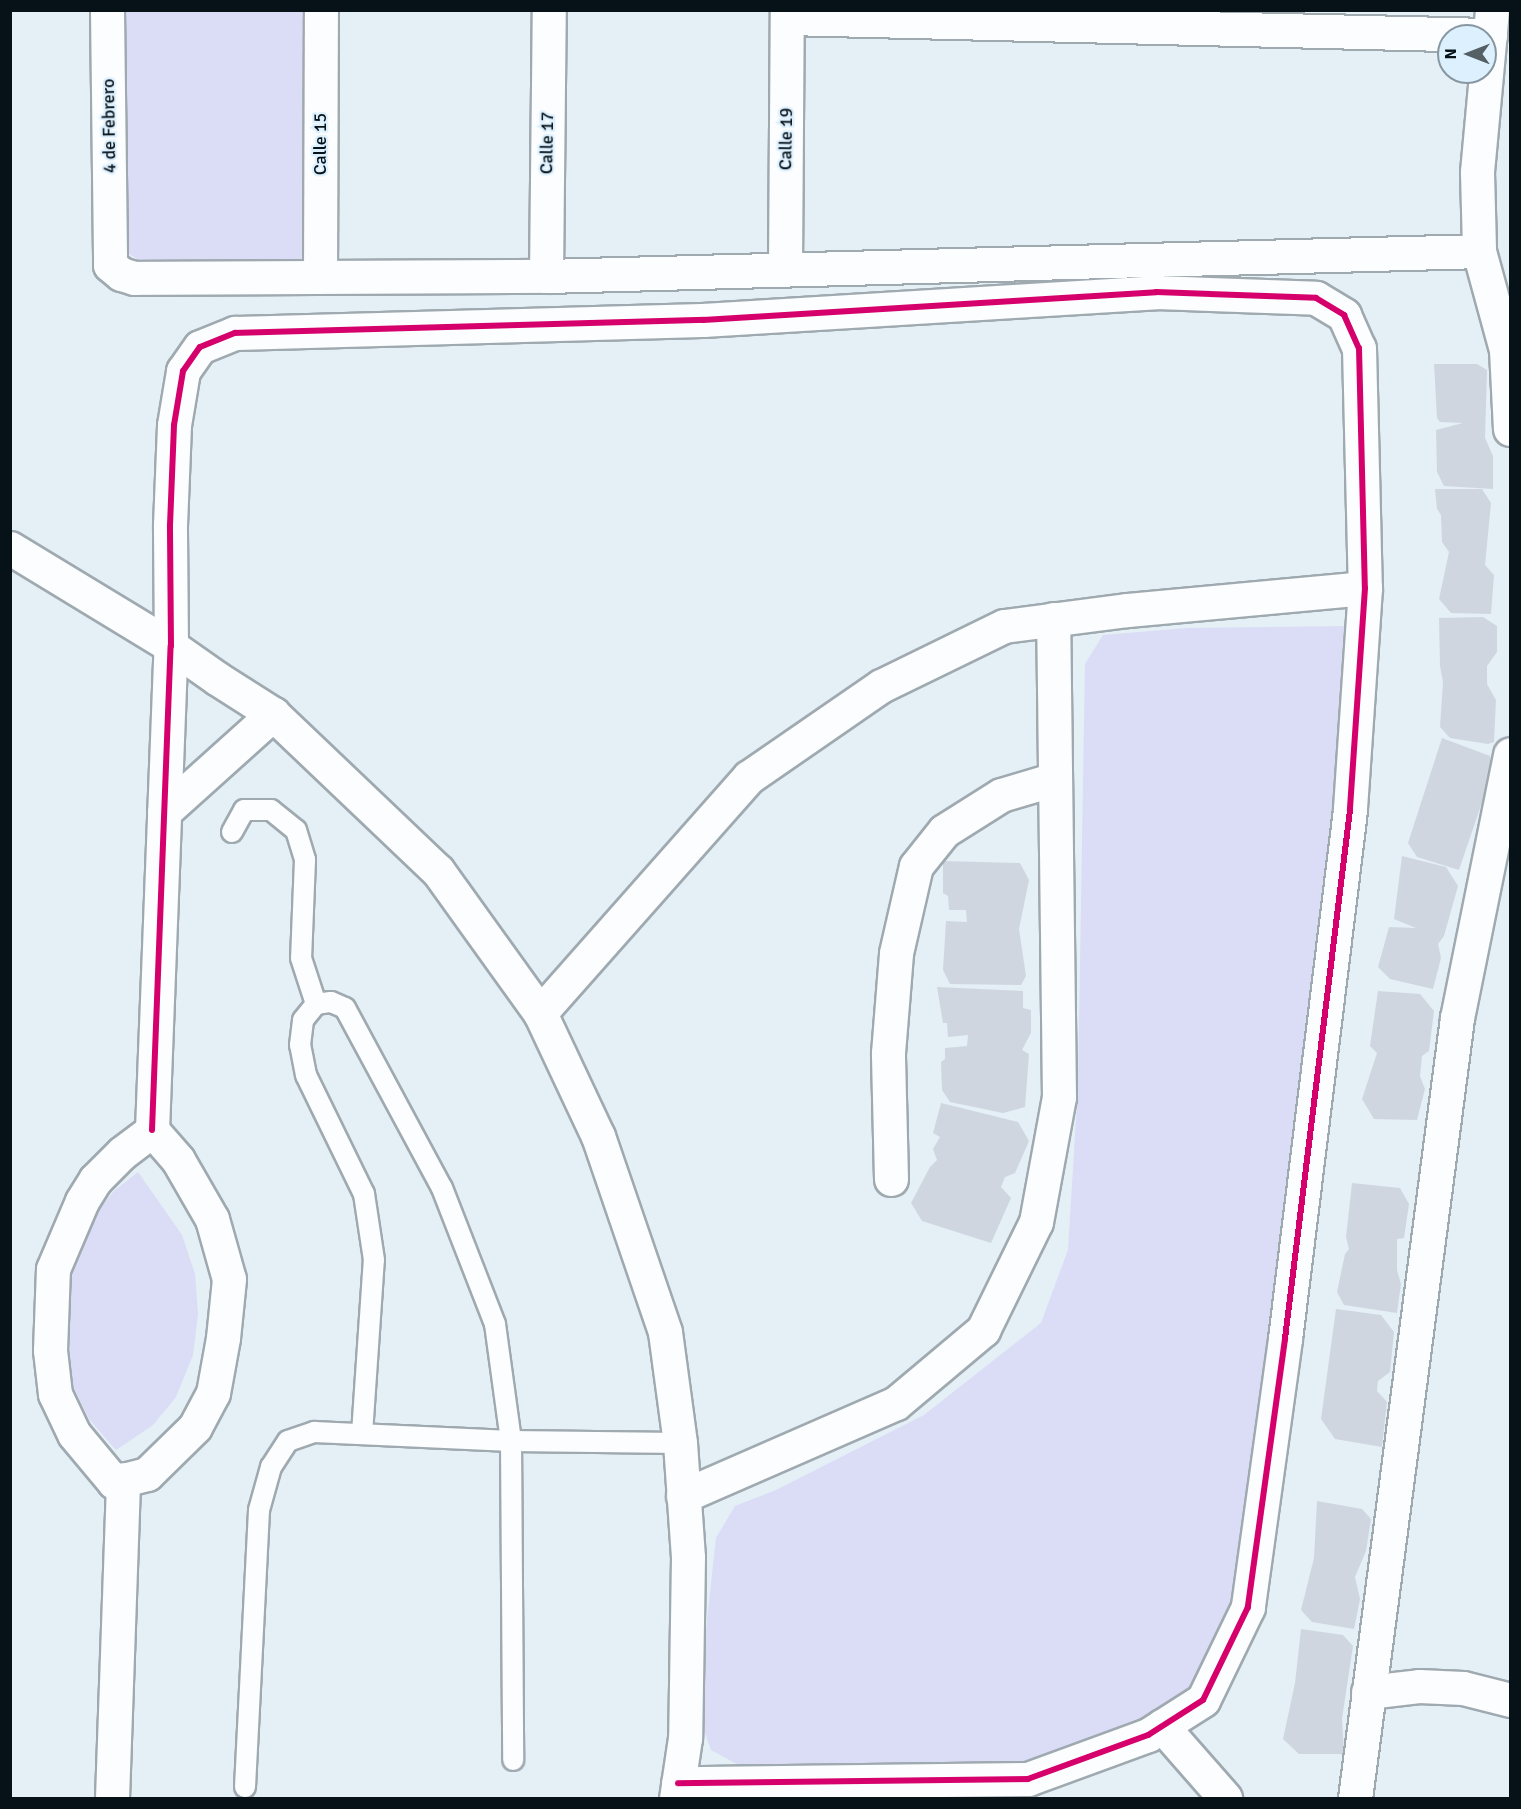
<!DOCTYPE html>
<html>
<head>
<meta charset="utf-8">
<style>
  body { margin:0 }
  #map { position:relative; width:1521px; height:1809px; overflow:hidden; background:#e5eff6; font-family:Signika,sans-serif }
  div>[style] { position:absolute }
  .green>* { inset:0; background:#dbdcf5 }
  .building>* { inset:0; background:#cfd6df }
  .roads { filter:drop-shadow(2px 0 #9fa9b0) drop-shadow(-2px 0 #9fa9b0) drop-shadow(0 2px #9fa9b0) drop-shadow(0 -2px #9fa9b0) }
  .lane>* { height:20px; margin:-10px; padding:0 10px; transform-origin:10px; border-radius:10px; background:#fbfdfe }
  .street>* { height:33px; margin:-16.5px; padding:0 16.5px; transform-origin:16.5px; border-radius:16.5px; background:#fbfdfe }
  .cycleway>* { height:6px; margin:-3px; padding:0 3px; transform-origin:3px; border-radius:3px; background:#d6006c }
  span { translate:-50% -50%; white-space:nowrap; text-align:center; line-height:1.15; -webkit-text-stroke:4.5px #ddf0fe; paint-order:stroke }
  .street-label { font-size:18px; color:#061118 }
  .frame { position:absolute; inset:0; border:12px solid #061118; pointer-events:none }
  .north { position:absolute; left:1437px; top:24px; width:60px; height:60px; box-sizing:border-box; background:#ddf0fe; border:2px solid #8797a2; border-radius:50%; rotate:270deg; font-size:16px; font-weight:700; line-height:24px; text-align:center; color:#061118 }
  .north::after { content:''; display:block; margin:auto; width:21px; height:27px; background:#545f66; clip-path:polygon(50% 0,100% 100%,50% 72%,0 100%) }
</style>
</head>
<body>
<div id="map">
  <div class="green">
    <i style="clip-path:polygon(110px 11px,321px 11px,320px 265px,168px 278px,110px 242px)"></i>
    <i style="clip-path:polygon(1354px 626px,1355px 646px,1238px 1616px,1200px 1687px,1155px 1720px,1025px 1773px,757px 1775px,711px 1750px,699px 1716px,697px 1680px,705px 1639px,716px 1538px,735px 1506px,776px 1490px,924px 1415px,1041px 1323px,1068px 1250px,1078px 1087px,1085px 664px,1103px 635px,1187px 628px)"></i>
    <i style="clip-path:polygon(138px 1172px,182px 1235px,195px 1274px,198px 1314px,193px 1355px,176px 1397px,153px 1425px,116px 1450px,89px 1419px,72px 1384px,60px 1343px,61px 1300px,74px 1254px,91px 1219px,114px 1191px)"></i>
  </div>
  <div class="building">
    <i style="clip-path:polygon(1434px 364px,1477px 364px,1487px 370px,1485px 438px,1493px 456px,1493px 489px,1444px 486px,1437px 472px,1436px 430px,1463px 423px,1440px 422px,1437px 418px)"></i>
    <i style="clip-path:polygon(1435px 489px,1482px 489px,1491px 503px,1485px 565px,1494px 575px,1491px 614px,1451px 613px,1439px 599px,1449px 552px,1442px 542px,1441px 515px,1437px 509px)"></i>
    <i style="clip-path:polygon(1483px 617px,1497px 626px,1497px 652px,1487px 666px,1487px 684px,1496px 700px,1494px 742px,1488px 744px,1450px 738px,1440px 727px,1443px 682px,1440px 666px,1439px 618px)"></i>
    <i style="clip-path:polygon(1442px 738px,1490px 756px,1493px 770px,1459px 870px,1417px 857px,1408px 843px)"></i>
    <i style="clip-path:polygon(1402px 856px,1446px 867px,1458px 886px,1444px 936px,1438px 944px,1441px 958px,1433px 989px,1390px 979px,1378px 967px,1389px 927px,1416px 928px,1394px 919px)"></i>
    <i style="clip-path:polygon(943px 861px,1020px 863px,1029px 880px,1019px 929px,1026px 976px,1021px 985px,950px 984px,943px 970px,946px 921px,967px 922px,966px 910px,949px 910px,948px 896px,943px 893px)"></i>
    <i style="clip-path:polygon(937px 987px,1023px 991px,1023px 1008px,1031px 1010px,1031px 1033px,1022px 1050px,1029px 1054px,1025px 1107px,1003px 1113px,950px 1102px,942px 1090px,941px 1062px,945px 1059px,945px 1048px,967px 1046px,968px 1035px,948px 1037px,947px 1023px,943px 1023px)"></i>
    <i style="clip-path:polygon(1378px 991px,1420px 994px,1434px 1011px,1429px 1051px,1422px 1056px,1420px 1076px,1425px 1089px,1417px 1120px,1374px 1119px,1362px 1099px,1377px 1053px,1370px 1046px)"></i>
    <i style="clip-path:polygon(941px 1103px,1018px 1122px,1029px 1141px,1015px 1173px,1005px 1177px,1001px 1187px,1011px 1198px,991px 1243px,922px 1221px,911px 1203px,930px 1167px,937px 1160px,933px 1149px,940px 1137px,933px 1133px)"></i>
    <i style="clip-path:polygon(1352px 1183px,1400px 1188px,1409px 1204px,1404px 1238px,1397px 1239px,1397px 1270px,1401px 1284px,1397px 1313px,1344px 1305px,1337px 1292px,1345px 1254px,1349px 1249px,1346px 1237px)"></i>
    <i style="clip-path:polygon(1336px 1309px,1381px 1315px,1394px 1332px,1390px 1372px,1378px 1381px,1377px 1391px,1387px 1402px,1382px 1447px,1335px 1439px,1321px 1419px)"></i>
    <i style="clip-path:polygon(1317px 1501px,1362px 1509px,1371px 1519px,1366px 1551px,1355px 1577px,1360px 1599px,1354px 1629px,1312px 1622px,1301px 1610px,1314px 1558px)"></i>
    <i style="clip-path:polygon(1301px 1629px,1343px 1635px,1353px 1646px,1342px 1719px,1344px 1754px,1299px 1754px,1283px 1739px,1295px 1683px)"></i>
  </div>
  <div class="roads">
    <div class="lane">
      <i style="left:232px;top:832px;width:25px;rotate:-61deg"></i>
      <i style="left:244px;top:810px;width:27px"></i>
      <i style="left:271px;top:810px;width:32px;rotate:39deg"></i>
      <i style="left:296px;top:830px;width:31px;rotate:73deg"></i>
      <i style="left:305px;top:860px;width:98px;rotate:92.3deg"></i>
      <i style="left:301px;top:958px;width:48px;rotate:71.9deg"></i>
      <i style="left:362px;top:1434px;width:174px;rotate:-86.1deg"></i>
      <i style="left:374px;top:1260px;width:67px;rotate:-98.6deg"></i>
      <i style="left:364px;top:1194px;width:132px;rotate:-116deg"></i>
      <i style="left:306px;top:1075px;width:31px;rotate:-101deg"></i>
      <i style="left:300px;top:1045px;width:25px;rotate:-83deg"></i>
      <i style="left:303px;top:1020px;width:21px;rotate:-51deg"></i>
      <i style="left:316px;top:1004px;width:15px;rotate:-8deg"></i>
      <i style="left:331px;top:1002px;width:15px;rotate:23deg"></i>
      <i style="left:345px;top:1008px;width:204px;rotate:61.7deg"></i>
      <i style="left:442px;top:1188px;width:146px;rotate:68.7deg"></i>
      <i style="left:495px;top:1324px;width:118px;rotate:82.2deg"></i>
      <i style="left:511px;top:1441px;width:319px;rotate:89.6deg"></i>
      <i style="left:245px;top:1787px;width:277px;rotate:-87.1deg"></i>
      <i style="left:259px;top:1510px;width:45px;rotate:-74.4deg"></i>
      <i style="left:271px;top:1467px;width:31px;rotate:-57deg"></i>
      <i style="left:288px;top:1441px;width:28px;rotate:-19deg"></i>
      <i style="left:314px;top:1432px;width:197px;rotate:2.6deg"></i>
      <i style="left:511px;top:1441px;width:169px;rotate:0.7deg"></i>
    </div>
    <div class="street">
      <i style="left:107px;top:10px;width:255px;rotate:89.3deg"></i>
      <i style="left:110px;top:265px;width:14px;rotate:39deg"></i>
      <i style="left:121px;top:274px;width:14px;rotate:17deg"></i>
      <i style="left:134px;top:278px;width:412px;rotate:-0.3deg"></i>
      <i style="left:546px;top:276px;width:933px;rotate:-1.53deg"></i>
      <i style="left:1492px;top:10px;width:163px;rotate:95.3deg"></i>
      <i style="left:1477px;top:172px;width:79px;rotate:88.5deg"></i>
      <i style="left:1479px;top:251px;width:103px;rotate:74.7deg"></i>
      <i style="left:1506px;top:350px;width:79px;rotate:87.1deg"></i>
      <i style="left:787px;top:18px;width:703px;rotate:1.39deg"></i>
      <i style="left:785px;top:268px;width:258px;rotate:-89.6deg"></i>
      <i style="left:546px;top:276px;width:266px;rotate:-89.4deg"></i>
      <i style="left:320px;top:277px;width:267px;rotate:-89.8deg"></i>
      <i style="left:10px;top:548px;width:188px;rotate:31.3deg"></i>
      <i style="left:171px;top:646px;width:57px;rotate:35.1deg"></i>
      <i style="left:218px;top:679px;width:65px;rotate:32.5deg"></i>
      <i style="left:273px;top:714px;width:228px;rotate:43.6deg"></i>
      <i style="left:438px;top:871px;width:175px;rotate:54.3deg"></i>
      <i style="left:540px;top:1013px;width:136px;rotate:64.8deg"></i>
      <i style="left:598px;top:1136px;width:207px;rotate:71.1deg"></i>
      <i style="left:665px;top:1332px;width:112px;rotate:82.3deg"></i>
      <i style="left:680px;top:1443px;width:114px;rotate:86deg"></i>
      <i style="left:688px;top:1557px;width:181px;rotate:90.9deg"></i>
      <i style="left:685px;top:1738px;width:61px;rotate:98.5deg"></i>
      <i style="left:164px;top:812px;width:147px;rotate:-42deg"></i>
      <i style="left:540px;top:1013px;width:315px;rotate:-48.5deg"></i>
      <i style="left:749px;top:777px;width:160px;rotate:-34.6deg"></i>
      <i style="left:881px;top:686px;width:137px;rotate:-26deg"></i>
      <i style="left:1004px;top:626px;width:125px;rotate:-7.4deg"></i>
      <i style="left:1128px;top:610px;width:238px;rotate:-5.3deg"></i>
      <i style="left:152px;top:1130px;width:484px;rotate:-87.8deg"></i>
      <i style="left:171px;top:646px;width:121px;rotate:-90.5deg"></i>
      <i style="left:170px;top:525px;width:100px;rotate:-87.7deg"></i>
      <i style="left:174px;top:425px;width:55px;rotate:-80.5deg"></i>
      <i style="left:183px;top:371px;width:29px;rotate:-55deg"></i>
      <i style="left:200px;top:347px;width:38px;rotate:-22deg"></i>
      <i style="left:235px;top:333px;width:468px;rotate:-1.6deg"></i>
      <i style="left:703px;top:320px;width:454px;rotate:-3.5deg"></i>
      <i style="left:1156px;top:292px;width:160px;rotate:2.1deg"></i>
      <i style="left:1316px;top:298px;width:33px;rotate:31deg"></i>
      <i style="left:1344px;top:315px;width:36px;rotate:66deg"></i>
      <i style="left:1359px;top:348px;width:240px;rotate:88.6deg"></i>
      <i style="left:1365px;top:588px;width:223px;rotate:93.9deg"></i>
      <i style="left:1350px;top:810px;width:533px;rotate:97.01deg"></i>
      <i style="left:1285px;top:1339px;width:271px;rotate:97.9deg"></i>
      <i style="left:1248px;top:1607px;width:103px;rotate:115.8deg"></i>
      <i style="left:1203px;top:1700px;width:65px;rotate:147.5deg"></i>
      <i style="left:1148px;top:1735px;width:128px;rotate:159.9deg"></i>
      <i style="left:1028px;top:1779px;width:350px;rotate:179.3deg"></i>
      <i style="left:152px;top:1130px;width:40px;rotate:49deg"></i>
      <i style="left:178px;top:1160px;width:68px;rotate:60deg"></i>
      <i style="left:212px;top:1219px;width:62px;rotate:74.2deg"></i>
      <i style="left:229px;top:1279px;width:59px;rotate:95.8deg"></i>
      <i style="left:223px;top:1338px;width:56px;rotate:100.3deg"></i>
      <i style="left:213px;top:1393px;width:38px;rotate:118deg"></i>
      <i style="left:195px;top:1427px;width:67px;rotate:135.6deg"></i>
      <i style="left:147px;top:1474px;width:34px;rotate:166deg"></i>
      <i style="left:114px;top:1482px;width:62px;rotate:-129.8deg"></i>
      <i style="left:74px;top:1434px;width:44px;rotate:-115.4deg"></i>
      <i style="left:55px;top:1394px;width:44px;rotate:-96.5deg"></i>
      <i style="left:50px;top:1350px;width:81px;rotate:-87.9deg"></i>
      <i style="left:53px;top:1269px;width:74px;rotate:-66.9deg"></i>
      <i style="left:82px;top:1201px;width:25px;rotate:-58deg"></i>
      <i style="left:95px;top:1180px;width:38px;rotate:-45deg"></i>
      <i style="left:122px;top:1153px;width:38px;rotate:-37deg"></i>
      <i style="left:891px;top:1179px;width:126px;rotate:-91.4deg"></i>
      <i style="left:888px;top:1053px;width:100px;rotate:-85.4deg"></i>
      <i style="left:896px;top:953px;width:89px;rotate:-77.1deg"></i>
      <i style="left:916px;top:866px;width:45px;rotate:-51.3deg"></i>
      <i style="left:944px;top:831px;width:67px;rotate:-32.3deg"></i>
      <i style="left:1001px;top:795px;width:56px;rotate:-16.5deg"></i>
      <i style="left:683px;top:1496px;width:232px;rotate:-23.6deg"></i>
      <i style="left:896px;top:1403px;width:114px;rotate:-40deg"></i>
      <i style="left:983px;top:1330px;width:120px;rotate:-63.9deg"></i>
      <i style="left:1036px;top:1222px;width:127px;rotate:-79.6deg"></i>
      <i style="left:1059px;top:1097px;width:478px;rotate:-90.7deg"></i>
      <i style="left:1368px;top:1692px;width:51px;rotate:-6.7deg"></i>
      <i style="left:1419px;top:1686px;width:44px;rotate:2.6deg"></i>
      <i style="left:1463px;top:1688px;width:49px;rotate:14.3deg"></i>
      <i style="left:1162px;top:1726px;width:96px;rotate:48.8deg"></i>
      <i style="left:112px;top:1798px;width:319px;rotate:-88deg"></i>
      <i style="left:1355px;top:1798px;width:787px;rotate:-82.55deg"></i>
      <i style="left:1457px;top:1018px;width:269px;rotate:-78.6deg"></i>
    </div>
  </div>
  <div class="cycleway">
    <i style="left:152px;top:1130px;width:484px;rotate:-87.8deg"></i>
    <i style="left:171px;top:646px;width:121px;rotate:-90.5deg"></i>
    <i style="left:170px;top:525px;width:100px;rotate:-87.7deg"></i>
    <i style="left:174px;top:425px;width:55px;rotate:-80.5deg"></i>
    <i style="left:183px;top:371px;width:29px;rotate:-55deg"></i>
    <i style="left:200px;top:347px;width:38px;rotate:-22deg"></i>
    <i style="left:235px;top:333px;width:468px;rotate:-1.6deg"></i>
    <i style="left:703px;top:320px;width:454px;rotate:-3.5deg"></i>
    <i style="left:1156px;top:292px;width:160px;rotate:2.1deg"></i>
    <i style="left:1316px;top:298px;width:33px;rotate:31deg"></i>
    <i style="left:1344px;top:315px;width:36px;rotate:66deg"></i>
    <i style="left:1359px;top:348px;width:240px;rotate:88.6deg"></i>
    <i style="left:1365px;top:588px;width:223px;rotate:93.9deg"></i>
    <i style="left:1350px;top:810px;width:533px;rotate:97.01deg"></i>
    <i style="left:1285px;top:1339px;width:271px;rotate:97.9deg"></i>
    <i style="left:1248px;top:1607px;width:103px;rotate:115.8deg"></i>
    <i style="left:1203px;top:1700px;width:65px;rotate:147.5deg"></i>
    <i style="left:1148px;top:1735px;width:128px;rotate:159.9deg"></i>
    <i style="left:1028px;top:1779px;width:350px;rotate:179.3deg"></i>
  </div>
  <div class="street-label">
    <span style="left:109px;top:126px;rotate:-91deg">4 de Febrero</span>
    <span style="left:786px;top:139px;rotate:-89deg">Calle 19</span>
    <span style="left:547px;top:143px;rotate:-89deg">Calle 17</span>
    <span style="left:320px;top:144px;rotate:-90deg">Calle 15</span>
  </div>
  <div class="frame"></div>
  <div class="north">N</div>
</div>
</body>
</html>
